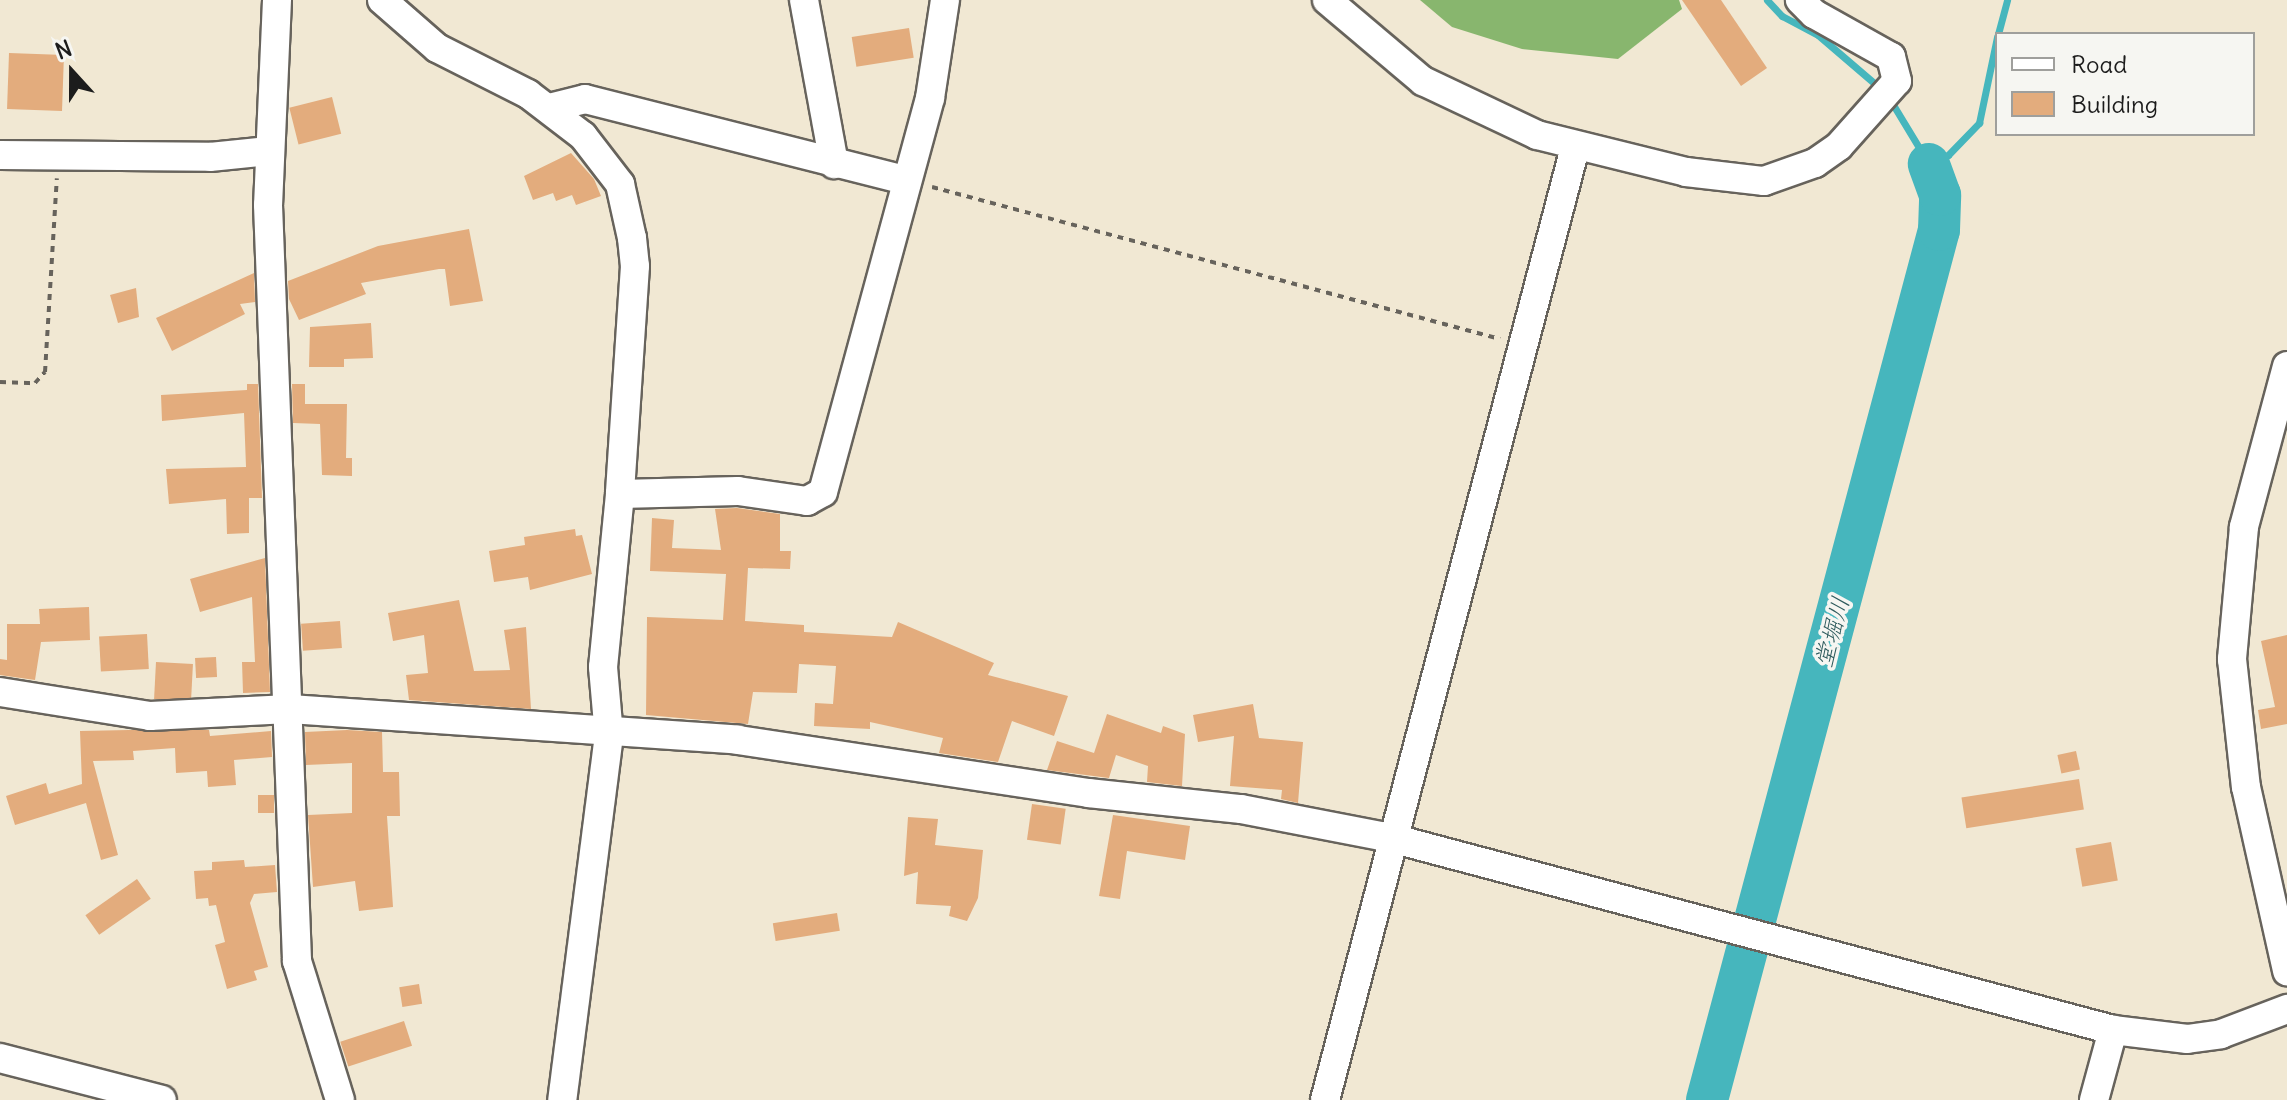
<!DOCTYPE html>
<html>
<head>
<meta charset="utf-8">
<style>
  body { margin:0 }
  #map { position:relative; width:2287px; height:1100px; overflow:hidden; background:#f1e8d3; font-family:Delius,"Klee One",sans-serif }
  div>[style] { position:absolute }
  .forest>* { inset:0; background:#88b66e }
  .stream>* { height:7px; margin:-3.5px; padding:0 3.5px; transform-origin:3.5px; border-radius:3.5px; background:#46b6bd }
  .river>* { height:42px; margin:-21px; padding:0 21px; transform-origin:21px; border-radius:21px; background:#46b6bd }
  .building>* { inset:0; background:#e3ac7d; transform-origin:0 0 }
  .path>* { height:4px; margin-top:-2px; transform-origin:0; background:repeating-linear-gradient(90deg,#67635c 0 6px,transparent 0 12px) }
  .roads { filter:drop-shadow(2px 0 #67635c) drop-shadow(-2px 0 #67635c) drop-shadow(0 2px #67635c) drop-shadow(0 -2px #67635c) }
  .minor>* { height:28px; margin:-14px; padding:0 14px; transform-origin:14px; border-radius:14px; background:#fff }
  span { translate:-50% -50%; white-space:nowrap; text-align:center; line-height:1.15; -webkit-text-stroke:7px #f6f6f2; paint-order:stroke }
  .water-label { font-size:24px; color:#2d5a5c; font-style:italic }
  .legend { position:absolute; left:1995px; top:32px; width:260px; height:104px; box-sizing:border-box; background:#f6f6f2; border:2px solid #9f9f9c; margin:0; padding:10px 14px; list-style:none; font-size:24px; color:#1c1c1c }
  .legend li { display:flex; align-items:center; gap:16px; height:40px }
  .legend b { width:40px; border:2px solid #9f9f9c }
  .north { position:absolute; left:32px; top:32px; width:80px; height:80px; -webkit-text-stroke:6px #f6f6f2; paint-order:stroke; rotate:339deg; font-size:22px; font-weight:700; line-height:32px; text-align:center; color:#1c1c1c }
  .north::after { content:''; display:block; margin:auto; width:28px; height:36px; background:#1c1c1c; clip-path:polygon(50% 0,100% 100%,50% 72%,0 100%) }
</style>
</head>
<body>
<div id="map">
  <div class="forest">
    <i style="clip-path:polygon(1420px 0,1679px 0,1682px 9px,1618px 59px,1522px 49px,1452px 27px)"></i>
  </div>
  <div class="stream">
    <i style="left:1767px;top:0;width:22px;rotate:47deg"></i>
    <i style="left:1782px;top:16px;width:41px;rotate:27.8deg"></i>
    <i style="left:1818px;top:35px;width:83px;rotate:40.6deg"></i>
    <i style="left:1998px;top:34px;width:35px;rotate:-75deg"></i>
    <i style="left:1889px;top:98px;width:77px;rotate:58.8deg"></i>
    <i style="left:1929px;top:164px;width:21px;rotate:-25deg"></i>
    <i style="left:1948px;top:155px;width:45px;rotate:-45.9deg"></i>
    <i style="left:1979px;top:123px;width:88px;rotate:-78.2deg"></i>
  </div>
  <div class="river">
    <i style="left:1707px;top:1100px;width:900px;rotate:-75.07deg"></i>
    <i style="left:1939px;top:230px;width:35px;rotate:-88deg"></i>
    <i style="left:1940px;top:195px;width:33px;rotate:-110deg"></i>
  </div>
  <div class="building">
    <i style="clip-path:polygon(1682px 0,1721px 0,1767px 68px,1741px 86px)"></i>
    <i style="left:909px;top:28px;width:30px;height:58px;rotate:81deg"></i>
    <i style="left:9px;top:53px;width:55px;height:56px;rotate:2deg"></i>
    <i style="left:332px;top:97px;width:38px;height:44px;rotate:76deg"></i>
    <i style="clip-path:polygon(571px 153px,594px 179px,601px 196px,576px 205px,572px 195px,556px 201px,553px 193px,533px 200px,524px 176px)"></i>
    <i style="clip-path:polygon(469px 229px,483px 301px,450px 306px,445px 269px,439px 269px,361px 283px,366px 294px,299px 320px,289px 299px,288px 281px,378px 246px)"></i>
    <i style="clip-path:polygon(254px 273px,255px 302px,240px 304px,245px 314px,172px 351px,156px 318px)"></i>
    <i style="clip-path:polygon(136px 288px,139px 317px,118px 323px,110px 295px)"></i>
    <i style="clip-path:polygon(371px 323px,373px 358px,344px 359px,344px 367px,309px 367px,310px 327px)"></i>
    <i style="clip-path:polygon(247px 384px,258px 384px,262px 498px,249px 498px,249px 533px,227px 534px,226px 499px,169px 504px,166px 469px,246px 467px,244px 413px,162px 421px,161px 395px,247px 390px)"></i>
    <i style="clip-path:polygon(292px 384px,305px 384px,305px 404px,347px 404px,346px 458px,352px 458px,352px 476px,322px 475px,320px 424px,293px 423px)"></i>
    <i style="clip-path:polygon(737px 508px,780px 514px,780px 551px,791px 551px,790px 569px,748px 568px,745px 621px,804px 625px,804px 632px,892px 637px,898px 622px,994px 663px,988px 675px,1068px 696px,1054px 736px,1012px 721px,998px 762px,939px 753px,943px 738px,870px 722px,870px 729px,814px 726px,815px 703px,833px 704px,836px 666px,799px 664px,797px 693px,753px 692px,748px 724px,646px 715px,647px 617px,723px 620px,726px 574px,650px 571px,652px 518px,674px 520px,672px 548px,721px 550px,715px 509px)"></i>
    <i style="clip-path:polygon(575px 529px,576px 536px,582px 535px,592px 574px,530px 590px,528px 577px,494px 582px,489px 551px,525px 545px,524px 537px)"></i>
    <i style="clip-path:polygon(265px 558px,270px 692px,243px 693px,242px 662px,255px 662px,252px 597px,200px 612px,190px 579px)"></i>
    <i style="clip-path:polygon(459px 600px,474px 671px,510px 670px,504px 630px,526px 627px,531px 709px,409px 700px,406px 675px,428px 673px,424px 635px,393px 641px,388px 613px)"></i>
    <i style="clip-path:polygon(89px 607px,90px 640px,41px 642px,35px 680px,0 675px,0 659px,7px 660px,7px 624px,40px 624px,39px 609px)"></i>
    <i style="left:340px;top:621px;width:27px;height:39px;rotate:86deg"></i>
    <i style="left:147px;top:634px;width:35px;height:48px;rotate:87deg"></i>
    <i style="clip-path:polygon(2287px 635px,2287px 724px,2261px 729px,2258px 710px,2275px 707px,2261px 641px)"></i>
    <i style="left:216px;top:657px;width:20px;height:21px;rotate:87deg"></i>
    <i style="left:156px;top:662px;width:37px;height:37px;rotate:3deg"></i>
    <i style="clip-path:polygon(1253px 704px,1259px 738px,1303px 742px,1298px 803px,1281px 799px,1282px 790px,1230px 786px,1234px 736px,1198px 742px,1193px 715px)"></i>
    <i style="clip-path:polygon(1107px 714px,1161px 733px,1163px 726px,1185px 734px,1182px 786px,1147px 782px,1148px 766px,1116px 755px,1109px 778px,1047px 770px,1057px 741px,1094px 753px)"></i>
    <i style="clip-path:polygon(129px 730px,209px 730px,210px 736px,271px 731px,272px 757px,234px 760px,236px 785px,208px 787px,207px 771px,176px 773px,175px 748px,133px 751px,134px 760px,93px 761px,118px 855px,101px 860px,86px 803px,15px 825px,6px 796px,46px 783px,49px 794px,82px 784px,80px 731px)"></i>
    <i style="clip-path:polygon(347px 730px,382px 732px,383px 772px,399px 772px,400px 816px,387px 816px,393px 907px,359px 911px,355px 881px,313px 887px,308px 815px,352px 813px,352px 763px,306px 765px,305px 732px)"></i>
    <i style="left:2076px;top:751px;width:19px;height:19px;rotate:78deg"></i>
    <i style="left:2079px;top:779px;width:31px;height:119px;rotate:81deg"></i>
    <i style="left:274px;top:795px;width:18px;height:16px;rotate:90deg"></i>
    <i style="left:1032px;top:804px;width:34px;height:36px;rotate:8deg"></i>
    <i style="clip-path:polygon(1113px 815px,1190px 826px,1185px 860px,1127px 851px,1120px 899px,1099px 896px)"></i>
    <i style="clip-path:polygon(908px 817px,938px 819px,935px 845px,983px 850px,978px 898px,967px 921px,949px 916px,951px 906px,916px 904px,918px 872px,904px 876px)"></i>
    <i style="left:2111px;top:842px;width:39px;height:36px;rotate:80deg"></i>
    <i style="clip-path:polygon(244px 860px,245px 867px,275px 865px,277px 892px,254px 894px,250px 903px,268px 967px,254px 971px,257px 980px,227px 989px,215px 945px,225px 942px,216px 905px,209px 906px,208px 898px,196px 899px,194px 871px,212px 870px,212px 862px)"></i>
    <i style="left:137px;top:879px;width:24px;height:63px;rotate:55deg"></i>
    <i style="left:837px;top:913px;width:18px;height:65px;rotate:81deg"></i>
    <i style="left:419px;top:984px;width:20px;height:20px;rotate:81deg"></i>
    <i style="left:404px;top:1021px;width:26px;height:67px;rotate:72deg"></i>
  </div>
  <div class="path">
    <i style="left:932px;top:187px;width:588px;rotate:14.98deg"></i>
    <i style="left:0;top:382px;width:35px;rotate:2deg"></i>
    <i style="left:35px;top:383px;width:15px;rotate:-48deg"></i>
    <i style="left:45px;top:372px;width:194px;rotate:-86.5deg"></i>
  </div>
  <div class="roads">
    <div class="minor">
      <i style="left:277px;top:0;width:205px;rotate:92.5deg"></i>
      <i style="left:268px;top:205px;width:757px;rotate:87.8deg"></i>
      <i style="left:297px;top:961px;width:145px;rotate:72.8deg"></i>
      <i style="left:382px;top:0;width:73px;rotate:41.1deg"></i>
      <i style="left:437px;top:48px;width:102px;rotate:26.8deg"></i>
      <i style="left:528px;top:94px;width:69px;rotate:37.4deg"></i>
      <i style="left:583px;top:136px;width:61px;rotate:52.4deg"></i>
      <i style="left:620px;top:184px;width:55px;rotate:77.5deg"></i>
      <i style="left:632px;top:238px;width:28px;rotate:84deg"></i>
      <i style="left:635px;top:266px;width:228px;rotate:93.8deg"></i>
      <i style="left:620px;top:494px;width:174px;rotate:95.6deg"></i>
      <i style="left:603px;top:667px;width:68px;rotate:85deg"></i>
      <i style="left:609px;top:735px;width:368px;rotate:97.3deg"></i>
      <i style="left:804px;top:0;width:167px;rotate:79.6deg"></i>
      <i style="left:1327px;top:0;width:126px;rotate:40.2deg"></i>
      <i style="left:1423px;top:81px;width:126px;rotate:25.3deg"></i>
      <i style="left:1537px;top:135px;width:154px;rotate:13.9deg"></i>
      <i style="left:1686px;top:172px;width:79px;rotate:6.6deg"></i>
      <i style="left:1764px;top:181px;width:54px;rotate:-19.4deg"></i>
      <i style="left:1815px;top:163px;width:29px;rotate:-35deg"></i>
      <i style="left:1839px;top:146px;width:87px;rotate:-48.3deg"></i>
      <i style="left:1897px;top:81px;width:25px;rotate:-104deg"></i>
      <i style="left:1891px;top:57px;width:88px;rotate:-150.8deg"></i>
      <i style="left:1814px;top:14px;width:20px;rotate:-135deg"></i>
      <i style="left:549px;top:108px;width:37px;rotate:-14deg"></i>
      <i style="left:585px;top:99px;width:330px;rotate:14.2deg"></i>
      <i style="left:0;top:155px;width:210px;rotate:0.5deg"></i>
      <i style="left:210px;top:157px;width:59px;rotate:-5.8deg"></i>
      <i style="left:2287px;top:366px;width:167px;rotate:105deg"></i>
      <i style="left:2244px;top:527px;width:133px;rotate:95.2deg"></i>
      <i style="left:2232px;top:659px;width:129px;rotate:83.8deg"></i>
      <i style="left:2246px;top:787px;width:189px;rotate:77.4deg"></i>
      <i style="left:620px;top:494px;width:118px;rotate:-1.5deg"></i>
      <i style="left:738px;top:491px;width:70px;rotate:8.2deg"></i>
      <i style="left:807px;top:501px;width:18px;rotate:-29deg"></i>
      <i style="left:823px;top:492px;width:408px;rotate:-74.8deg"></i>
      <i style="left:930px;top:98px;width:99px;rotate:-81.3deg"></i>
      <i style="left:0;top:692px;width:152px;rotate:9.1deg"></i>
      <i style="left:150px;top:716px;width:139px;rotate:-2.9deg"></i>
      <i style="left:289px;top:709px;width:450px;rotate:3.9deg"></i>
      <i style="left:738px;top:740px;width:354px;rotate:8.6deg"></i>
      <i style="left:1088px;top:793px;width:154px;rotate:6deg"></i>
      <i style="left:1241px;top:809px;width:153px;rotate:10.9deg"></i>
      <i style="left:1391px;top:838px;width:747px;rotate:14.89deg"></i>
      <i style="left:2113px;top:1030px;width:75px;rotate:6.9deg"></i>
      <i style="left:2187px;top:1039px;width:34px;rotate:-8deg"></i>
      <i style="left:2221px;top:1034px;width:71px;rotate:-20.7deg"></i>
      <i style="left:0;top:1058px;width:167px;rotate:14.5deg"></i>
      <i style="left:1325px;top:1100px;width:984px;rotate:-75.29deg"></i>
      <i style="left:2094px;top:1100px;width:73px;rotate:-74.8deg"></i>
    </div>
  </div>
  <div class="water-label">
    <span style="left:1832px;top:632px;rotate:-75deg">堂堀川</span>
  </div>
  <ul class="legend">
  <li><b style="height:10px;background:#fff"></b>Road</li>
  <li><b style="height:22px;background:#e3ac7d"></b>Building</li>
  </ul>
  <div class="north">N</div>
</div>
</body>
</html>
